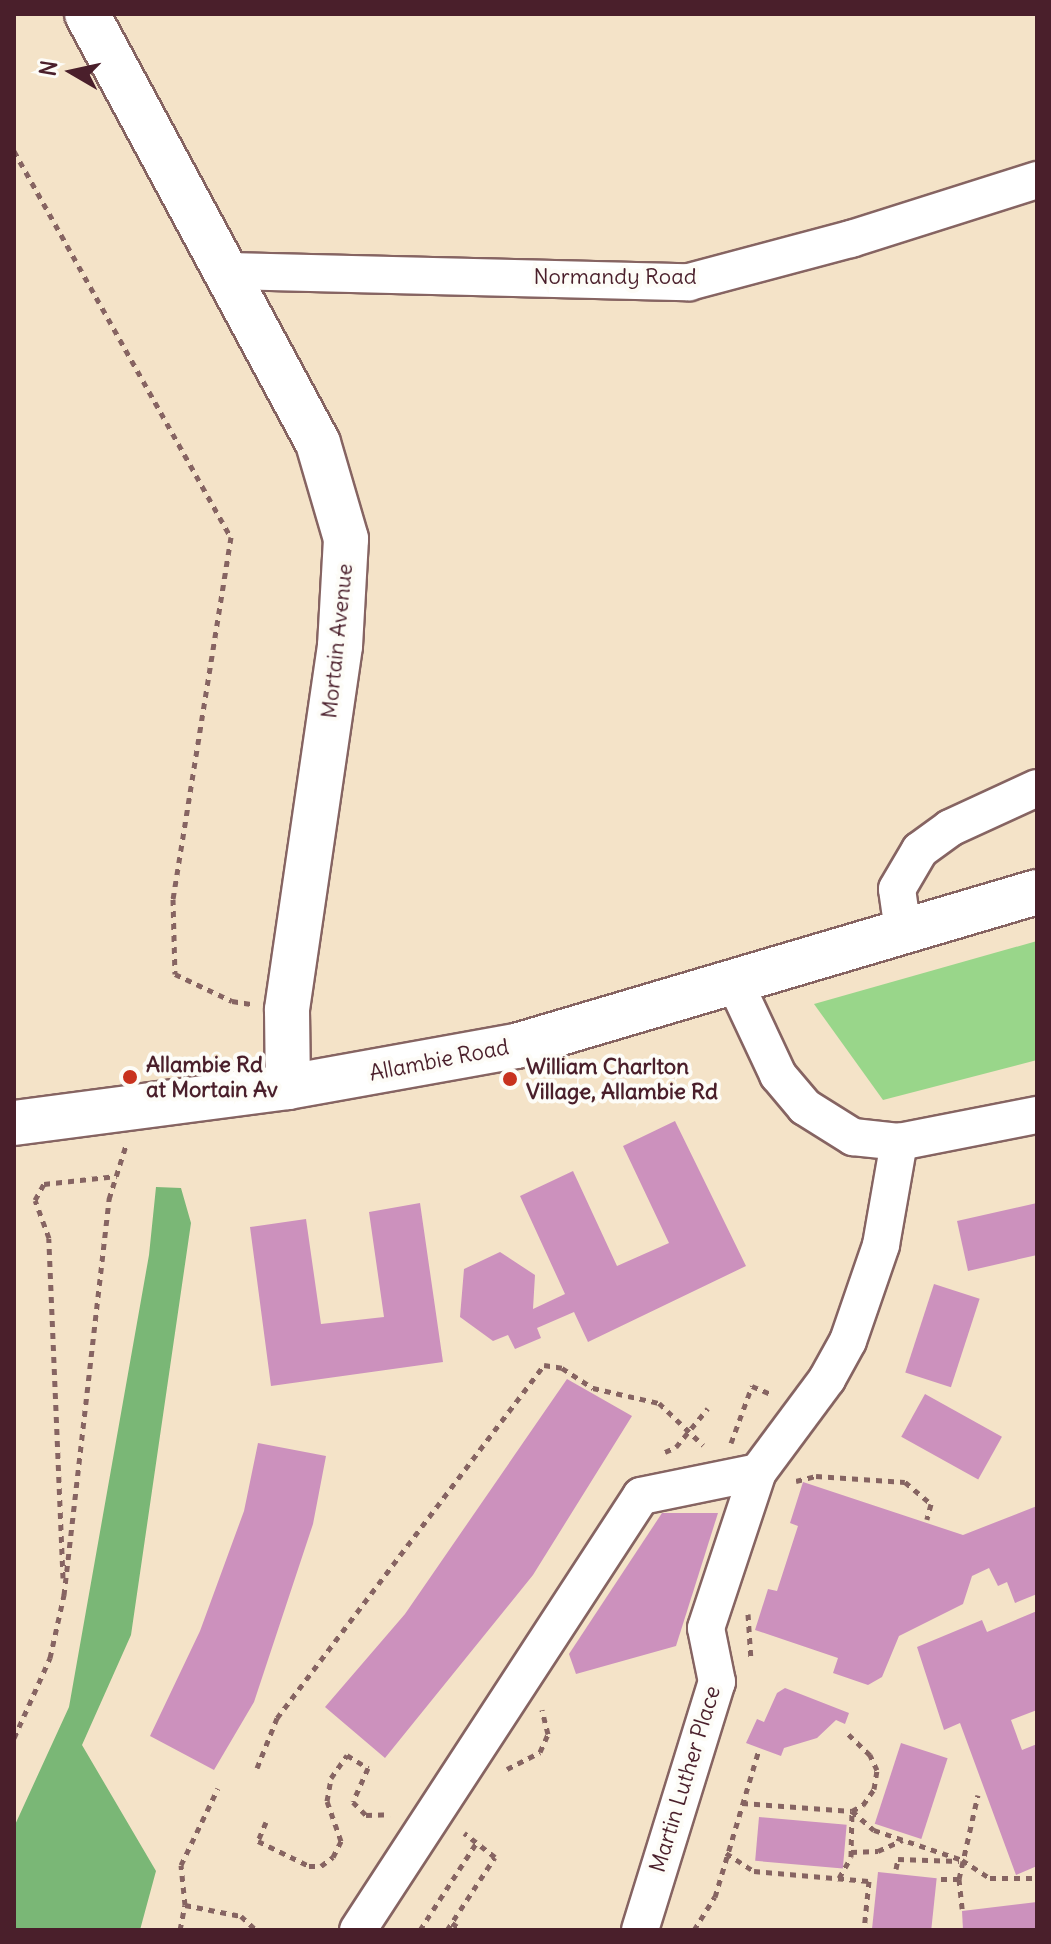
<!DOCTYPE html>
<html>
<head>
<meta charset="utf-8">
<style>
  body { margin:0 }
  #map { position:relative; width:1051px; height:1944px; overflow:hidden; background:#f4e3c8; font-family:Delius,sans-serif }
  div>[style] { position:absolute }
  .green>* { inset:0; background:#99d68a }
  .forest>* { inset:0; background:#7ab776 }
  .building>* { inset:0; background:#cc91bd; transform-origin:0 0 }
  .path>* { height:5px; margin-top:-2.5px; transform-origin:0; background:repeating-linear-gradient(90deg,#866462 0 6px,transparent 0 12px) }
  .roads { filter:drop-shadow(2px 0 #866462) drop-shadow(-2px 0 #866462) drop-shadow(0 2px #866462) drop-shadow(0 -2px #866462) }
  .street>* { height:36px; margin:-18px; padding:0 18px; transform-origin:18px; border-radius:18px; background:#fff }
  .secondary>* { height:44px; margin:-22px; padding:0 22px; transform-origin:22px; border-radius:22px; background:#fff }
  .dots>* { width:22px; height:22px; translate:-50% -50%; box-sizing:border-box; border:4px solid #fdfcf7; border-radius:50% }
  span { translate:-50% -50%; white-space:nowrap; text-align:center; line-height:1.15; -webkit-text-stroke:8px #fdfcf7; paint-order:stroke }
  .street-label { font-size:22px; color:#4a1f2b }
  .poi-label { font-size:22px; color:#4a1f2b; font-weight:700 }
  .left { translate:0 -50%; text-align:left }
  .frame { position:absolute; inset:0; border:16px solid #4a1f2b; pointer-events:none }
  .north { position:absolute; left:32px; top:32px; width:80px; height:80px; -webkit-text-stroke:6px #fdfcf7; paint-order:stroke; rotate:279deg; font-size:22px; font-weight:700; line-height:32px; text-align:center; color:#4a1f2b }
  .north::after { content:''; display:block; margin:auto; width:28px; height:36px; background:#4a1f2b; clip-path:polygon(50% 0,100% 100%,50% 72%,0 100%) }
</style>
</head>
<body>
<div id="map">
  <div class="green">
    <i style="clip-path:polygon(1037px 941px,1037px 1060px,883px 1100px,814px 1004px)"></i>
  </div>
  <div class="forest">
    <i style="clip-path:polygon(156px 1187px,181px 1188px,191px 1223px,131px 1635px,82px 1745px,156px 1871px,140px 1930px,14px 1930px,14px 1827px,69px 1707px,149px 1255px)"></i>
  </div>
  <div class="building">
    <i style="clip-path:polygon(675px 1121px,746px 1266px,588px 1342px,574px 1312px,537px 1328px,541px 1338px,515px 1349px,508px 1335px,493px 1341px,460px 1317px,464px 1269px,500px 1252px,535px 1275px,533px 1309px,565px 1294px,520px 1196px,573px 1171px,617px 1266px,669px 1243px,623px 1146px)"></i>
    <i style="clip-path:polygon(420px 1203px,443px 1362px,271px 1386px,250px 1227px,306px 1219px,321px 1324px,384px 1317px,369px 1212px)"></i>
    <i style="clip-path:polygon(1037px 1203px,1037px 1255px,968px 1271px,957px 1221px)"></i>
    <i style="left:934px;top:1284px;width:48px;height:93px;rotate:18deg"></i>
    <i style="clip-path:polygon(567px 1379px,632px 1416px,533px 1575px,385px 1758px,325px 1707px,405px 1614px)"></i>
    <i style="left:925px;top:1394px;width:88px;height:49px;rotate:29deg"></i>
    <i style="clip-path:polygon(258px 1443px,326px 1456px,313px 1524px,254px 1702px,214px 1770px,150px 1736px,200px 1631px,244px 1511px)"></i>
    <i style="clip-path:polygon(803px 1482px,963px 1535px,1037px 1506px,1037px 1594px,1015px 1603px,1007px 1582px,998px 1586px,989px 1568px,972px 1576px,963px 1604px,899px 1636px,882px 1677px,868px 1685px,833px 1673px,838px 1658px,755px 1630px,768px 1589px,777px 1591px,798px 1526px,790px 1523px)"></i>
    <i style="clip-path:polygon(662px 1513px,718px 1513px,676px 1646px,576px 1674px,569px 1654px)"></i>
    <i style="clip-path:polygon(1037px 1611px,1037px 1710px,1011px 1720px,1022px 1750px,1037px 1744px,1037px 1866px,1016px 1875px,960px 1723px,944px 1730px,917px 1647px,982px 1620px,987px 1632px)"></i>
    <i style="clip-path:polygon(785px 1688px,849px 1713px,845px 1724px,836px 1720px,817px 1738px,784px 1748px,781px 1756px,746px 1743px,757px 1719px,764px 1722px,777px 1693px)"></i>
    <i style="left:901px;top:1743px;width:49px;height:85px;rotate:18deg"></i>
    <i style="left:759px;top:1817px;width:88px;height:44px;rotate:5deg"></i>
    <i style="left:878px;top:1872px;width:59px;height:58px;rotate:6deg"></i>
    <i style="clip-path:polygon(1037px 1902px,1037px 1930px,963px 1930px,962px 1911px)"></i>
  </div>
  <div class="path">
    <i style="left:14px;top:151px;width:443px;rotate:60.7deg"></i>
    <i style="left:231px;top:537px;width:367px;rotate:99.1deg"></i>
    <i style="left:173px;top:899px;width:75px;rotate:88.5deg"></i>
    <i style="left:175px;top:974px;width:63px;rotate:25.3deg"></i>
    <i style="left:232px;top:1001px;width:19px;rotate:9deg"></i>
    <i style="left:731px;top:1443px;width:61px;rotate:-69.8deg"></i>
    <i style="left:752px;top:1386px;width:21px;rotate:23deg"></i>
    <i style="left:665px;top:1452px;width:12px;rotate:-24deg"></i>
    <i style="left:676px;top:1447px;width:50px;rotate:-50.6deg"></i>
    <i style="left:796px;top:1481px;width:21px;rotate:-14deg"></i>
    <i style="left:816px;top:1476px;width:89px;rotate:3.9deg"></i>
    <i style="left:905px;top:1482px;width:34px;rotate:40deg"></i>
    <i style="left:931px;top:1504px;width:16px;rotate:105deg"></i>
    <i style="left:63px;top:1578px;width:340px;rotate:-92.4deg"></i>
    <i style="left:49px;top:1238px;width:40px;rotate:-110.2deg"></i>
    <i style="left:35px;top:1200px;width:18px;rotate:-61deg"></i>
    <i style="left:44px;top:1184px;width:73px;rotate:-6.3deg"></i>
    <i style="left:748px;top:1614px;width:46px;rotate:86.3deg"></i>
    <i style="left:14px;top:1738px;width:88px;rotate:-65.8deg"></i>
    <i style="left:50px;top:1658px;width:65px;rotate:-77.5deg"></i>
    <i style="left:64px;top:1595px;width:399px;rotate:-83.5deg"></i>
    <i style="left:109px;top:1199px;width:57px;rotate:-72.5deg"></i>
    <i style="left:257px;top:1768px;width:54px;rotate:-68.2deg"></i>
    <i style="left:277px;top:1718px;width:443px;rotate:-52.9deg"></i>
    <i style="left:544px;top:1365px;width:18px;rotate:9deg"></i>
    <i style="left:562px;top:1368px;width:37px;rotate:33deg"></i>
    <i style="left:593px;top:1388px;width:68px;rotate:12.8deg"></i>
    <i style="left:659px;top:1403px;width:61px;rotate:43.7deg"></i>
    <i style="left:507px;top:1769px;width:37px;rotate:-27deg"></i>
    <i style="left:540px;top:1752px;width:20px;rotate:-66deg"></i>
    <i style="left:548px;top:1734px;width:25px;rotate:-104deg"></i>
    <i style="left:742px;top:1803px;width:110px;rotate:4.2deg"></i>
    <i style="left:852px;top:1811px;width:13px;rotate:-29deg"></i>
    <i style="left:863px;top:1805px;width:19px;rotate:-55deg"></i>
    <i style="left:874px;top:1789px;width:19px;rotate:-81deg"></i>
    <i style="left:877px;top:1770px;width:17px;rotate:-115deg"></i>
    <i style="left:870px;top:1755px;width:35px;rotate:-136deg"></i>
    <i style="left:266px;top:1822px;width:21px;rotate:113deg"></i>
    <i style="left:258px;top:1841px;width:57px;rotate:26.1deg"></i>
    <i style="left:309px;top:1866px;width:12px"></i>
    <i style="left:321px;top:1866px;width:15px;rotate:-37deg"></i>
    <i style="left:333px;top:1857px;width:18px;rotate:-63deg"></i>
    <i style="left:341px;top:1841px;width:42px;rotate:-109.3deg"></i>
    <i style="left:327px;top:1801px;width:23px;rotate:-80deg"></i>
    <i style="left:331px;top:1778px;width:28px;rotate:-55deg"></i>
    <i style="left:347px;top:1755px;width:25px;rotate:32deg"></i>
    <i style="left:368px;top:1768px;width:37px;rotate:114deg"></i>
    <i style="left:353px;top:1802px;width:18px;rotate:45deg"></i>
    <i style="left:366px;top:1815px;width:24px;rotate:-2deg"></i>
    <i style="left:851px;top:1852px;width:27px;rotate:-2deg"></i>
    <i style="left:878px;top:1851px;width:27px;rotate:-24deg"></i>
    <i style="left:726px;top:1853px;width:33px;rotate:33deg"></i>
    <i style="left:754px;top:1871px;width:115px;rotate:5deg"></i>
    <i style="left:869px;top:1881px;width:49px;rotate:95.8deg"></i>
    <i style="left:896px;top:1869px;width:10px;rotate:-79deg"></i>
    <i style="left:898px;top:1859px;width:61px;rotate:1.9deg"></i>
    <i style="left:839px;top:1878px;width:24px;rotate:-60deg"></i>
    <i style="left:851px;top:1857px;width:46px;rotate:-88.8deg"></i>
    <i style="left:852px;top:1811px;width:29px;rotate:41deg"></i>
    <i style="left:874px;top:1830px;width:93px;rotate:18.8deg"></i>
    <i style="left:962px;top:1860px;width:33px;rotate:33deg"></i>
    <i style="left:990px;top:1878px;width:47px"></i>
    <i style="left:941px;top:1879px;width:18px"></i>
    <i style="left:959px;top:1879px;width:30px;rotate:84deg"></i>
    <i style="left:959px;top:1879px;width:86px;rotate:-77.3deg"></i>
    <i style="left:185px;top:1905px;width:57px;rotate:11.1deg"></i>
    <i style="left:241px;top:1916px;width:21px;rotate:43deg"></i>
    <i style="left:452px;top:1923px;width:12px;rotate:35deg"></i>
    <i style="left:180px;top:1930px;width:25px;rotate:-79deg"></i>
    <i style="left:185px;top:1905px;width:40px;rotate:-95.7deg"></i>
    <i style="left:181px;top:1865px;width:85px;rotate:-64.3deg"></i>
    <i style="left:420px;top:1930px;width:105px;rotate:-57.1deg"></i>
    <i style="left:447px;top:1930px;width:87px;rotate:-56.7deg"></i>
    <i style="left:495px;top:1857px;width:39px;rotate:-142deg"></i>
    <i style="left:694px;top:1930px;width:39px;rotate:-58deg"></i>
    <i style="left:715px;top:1897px;width:154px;rotate:-73.4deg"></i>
  </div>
  <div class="roads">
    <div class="street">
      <i style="left:227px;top:271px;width:462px;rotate:1.4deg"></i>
      <i style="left:689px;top:282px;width:168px;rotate:-14.9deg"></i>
      <i style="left:851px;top:239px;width:195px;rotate:-17.6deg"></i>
      <i style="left:903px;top:931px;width:42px;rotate:-98.1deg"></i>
      <i style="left:897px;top:889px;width:45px;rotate:-59.5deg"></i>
      <i style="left:920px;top:850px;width:37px;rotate:-36deg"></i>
      <i style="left:950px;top:828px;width:96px;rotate:-24.7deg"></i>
      <i style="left:735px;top:983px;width:102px;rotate:64.9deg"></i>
      <i style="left:778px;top:1075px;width:42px;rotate:49.8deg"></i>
      <i style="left:805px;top:1107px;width:57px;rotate:32deg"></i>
      <i style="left:853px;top:1137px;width:46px;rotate:6.2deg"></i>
      <i style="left:899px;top:1142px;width:141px;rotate:-11.1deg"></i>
      <i style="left:358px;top:1930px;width:518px;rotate:-56.89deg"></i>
      <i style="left:641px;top:1496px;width:119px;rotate:-11.6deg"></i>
      <i style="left:640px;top:1930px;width:260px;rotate:-72.8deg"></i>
      <i style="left:717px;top:1682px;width:55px;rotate:-101.5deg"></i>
      <i style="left:706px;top:1628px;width:164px;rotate:-71.6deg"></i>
      <i style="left:758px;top:1472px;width:116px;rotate:-53.4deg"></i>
      <i style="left:827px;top:1379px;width:43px;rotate:-61.1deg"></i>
      <i style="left:848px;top:1341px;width:102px;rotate:-71deg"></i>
      <i style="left:881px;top:1245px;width:105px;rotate:-80.1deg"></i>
    </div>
    <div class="secondary">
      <i style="left:87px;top:14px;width:487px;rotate:61.7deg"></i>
      <i style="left:318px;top:443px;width:100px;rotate:73.7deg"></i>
      <i style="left:346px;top:539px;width:107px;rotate:93.2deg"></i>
      <i style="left:340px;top:646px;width:368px;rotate:98.3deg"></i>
      <i style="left:287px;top:1010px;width:77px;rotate:89.3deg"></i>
      <i style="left:14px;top:1123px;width:276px;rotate:-7.5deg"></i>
      <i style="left:288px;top:1087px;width:232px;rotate:-10.2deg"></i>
      <i style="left:516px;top:1046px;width:543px;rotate:-16.47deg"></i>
    </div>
  </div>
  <div class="dots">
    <i style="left:130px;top:1077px;background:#c8321e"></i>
    <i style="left:510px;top:1079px;background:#c8321e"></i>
  </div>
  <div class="street-label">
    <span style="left:615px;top:277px">Normandy Road</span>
    <span style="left:337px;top:641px;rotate:-84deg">Mortain Avenue</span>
    <span style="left:439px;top:1060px;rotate:-11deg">Allambie Road</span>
    <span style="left:685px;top:1779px;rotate:-73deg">Martin Luther Place</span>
  </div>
  <div class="poi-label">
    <span class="left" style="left:146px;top:1077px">Allambie Rd<br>at Mortain Av</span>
    <span class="left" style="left:526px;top:1079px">William Charlton<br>Village, Allambie Rd</span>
  </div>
  <div class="frame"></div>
  <div class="north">N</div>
</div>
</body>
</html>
